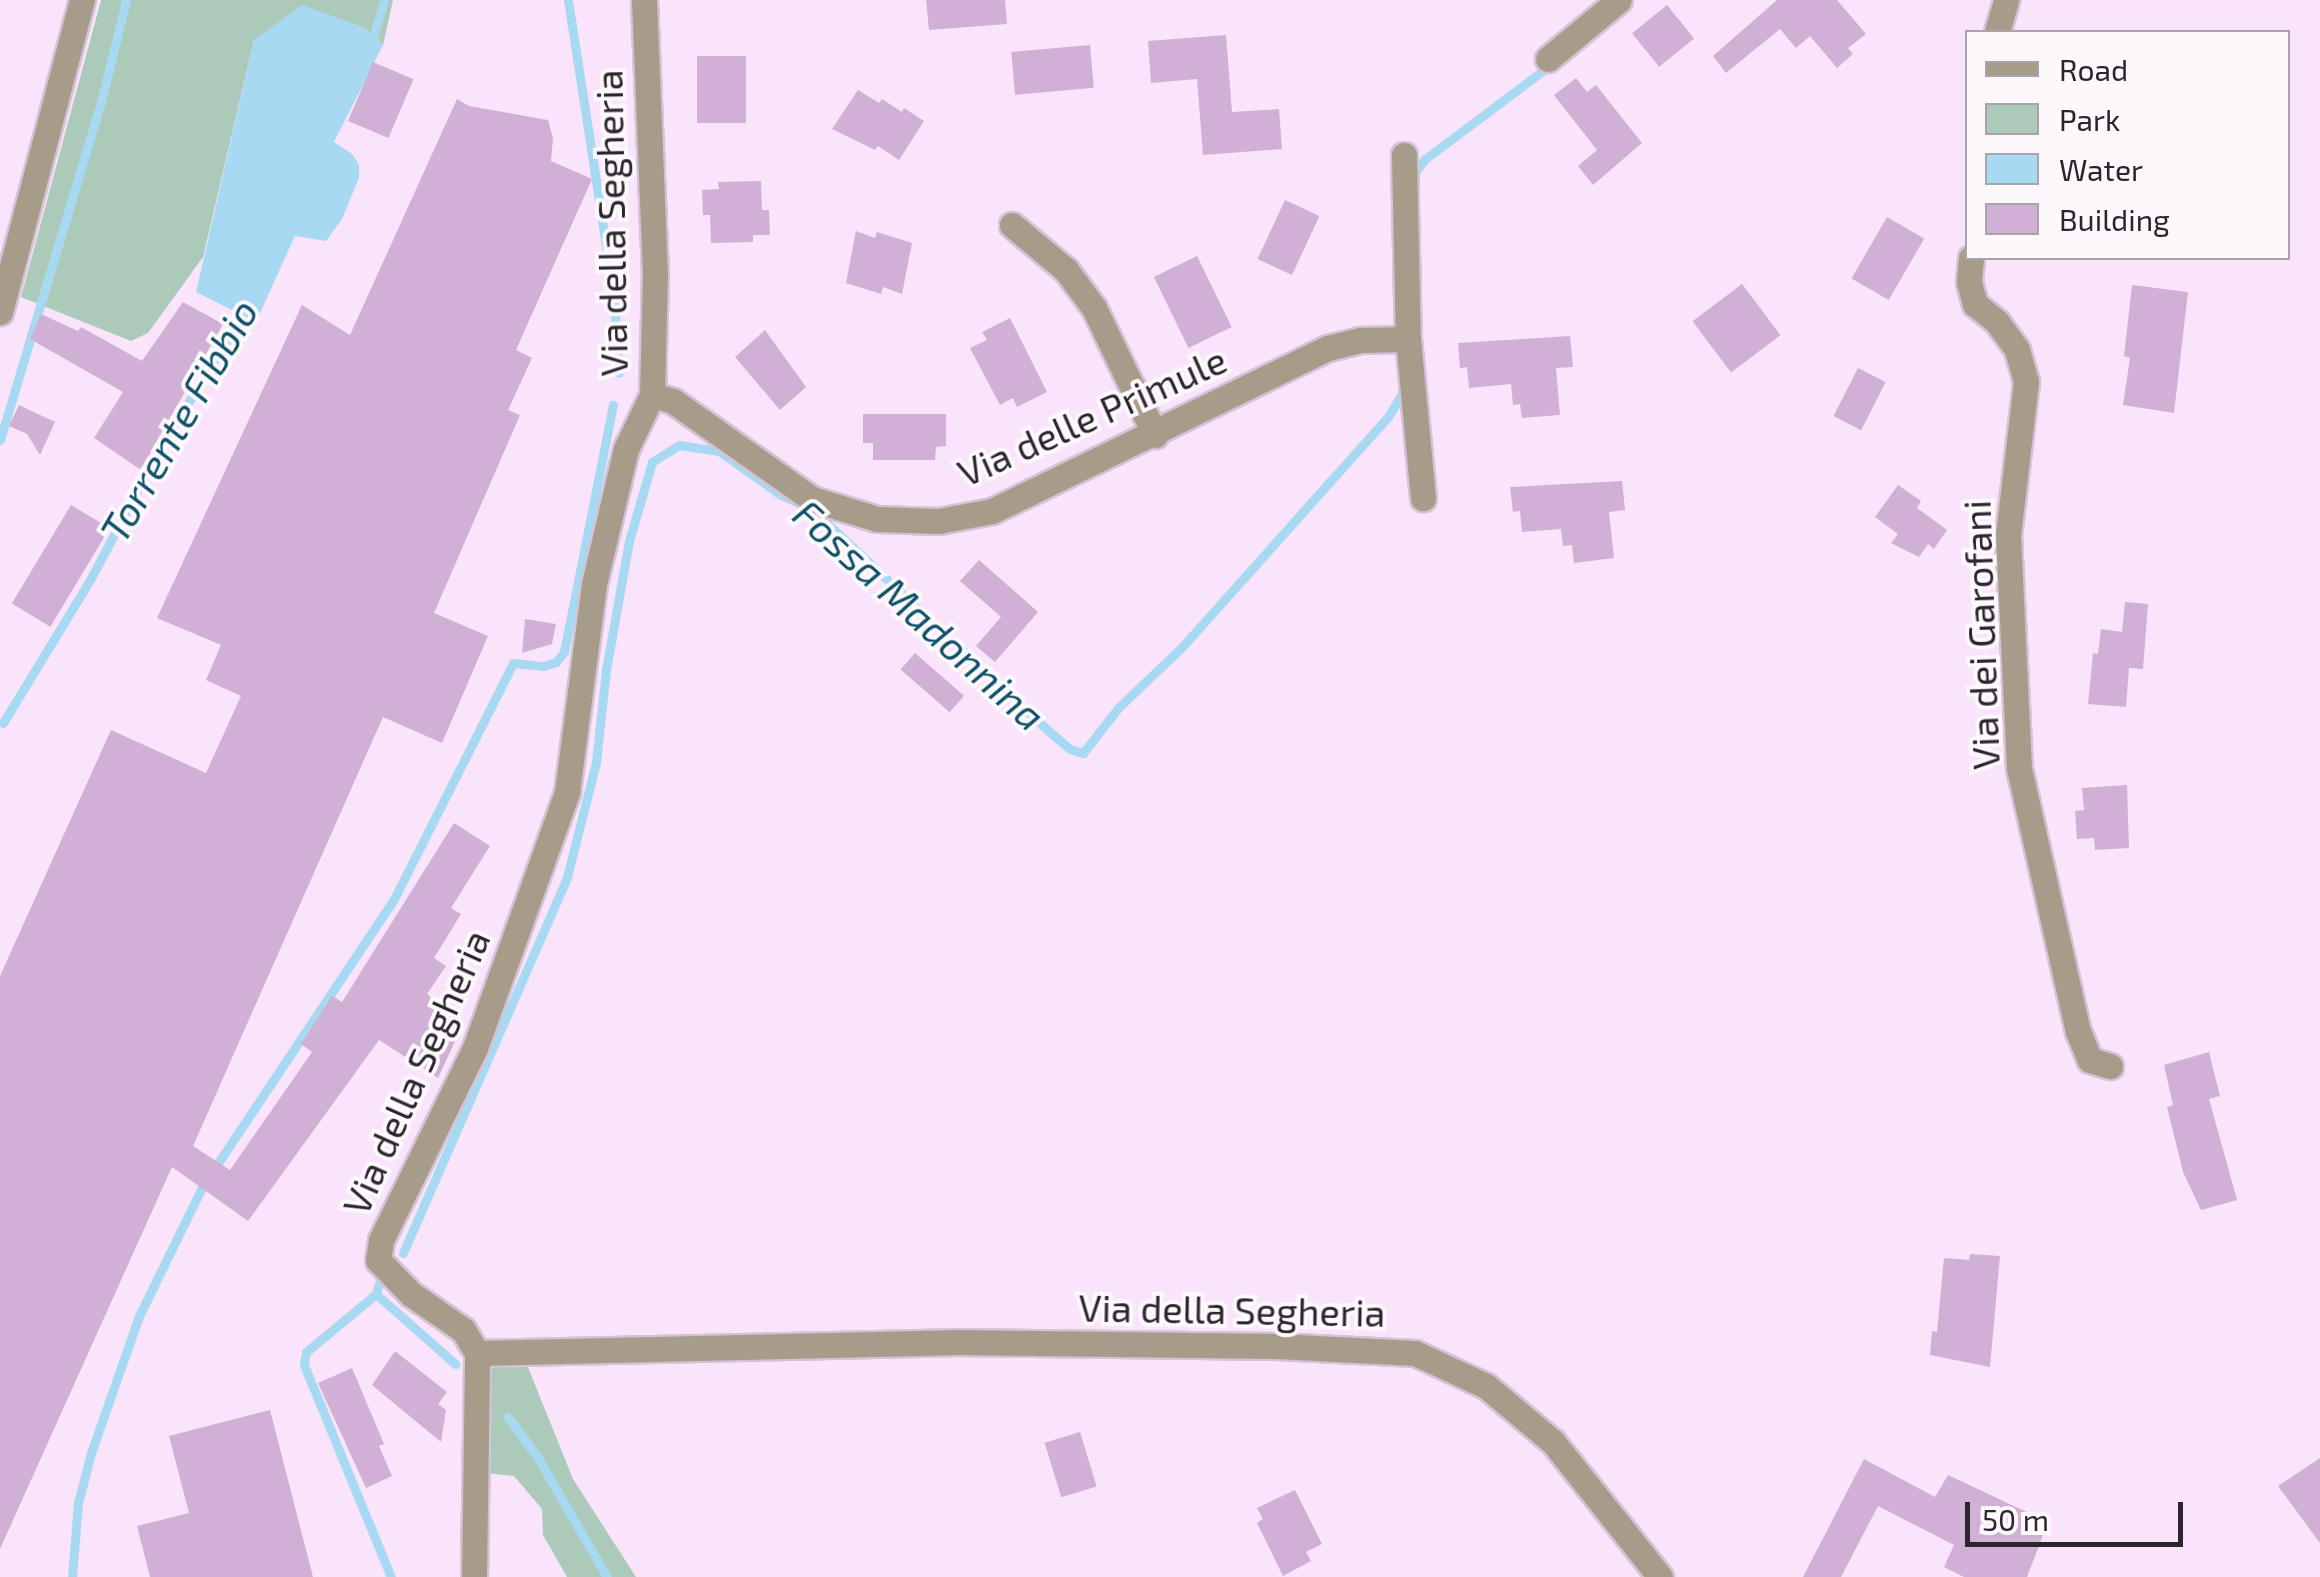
<!DOCTYPE html>
<html>
<head>
<meta charset="utf-8">
<style>
  body { margin:0 }
  #map { position:relative; width:2320px; height:1577px; overflow:hidden; background:#f9e4fb; font-family:"Exo 2",sans-serif }
  div>[style] { position:absolute }
  .green>* { inset:0; background:#accab9 }
  .water>* { inset:0; background:#a7d9f2 }
  .stream>* { height:9px; margin:-4.5px; padding:0 4.5px; transform-origin:4.5px; border-radius:4.5px; background:#a7d9f2 }
  .building>* { inset:0; background:#d1b0d5; transform-origin:0 0 }
  .roads { filter:drop-shadow(2px 0 #d4c2d6) drop-shadow(-2px 0 #d4c2d6) drop-shadow(0 2px #d4c2d6) drop-shadow(0 -2px #d4c2d6) }
  .minor>* { height:25px; margin:-12.5px; padding:0 12.5px; transform-origin:12.5px; border-radius:12.5px; background:#a79b8a }
  .tertiary>* { height:25px; margin:-12.5px; padding:0 12.5px; transform-origin:12.5px; border-radius:12.5px; background:#a79b8a }
  span { translate:-50% -50%; white-space:nowrap; text-align:center; line-height:1.15; -webkit-text-stroke:8px #fcf8fc; paint-order:stroke }
  .street-label { font-size:38px; color:#2d252e }
  .water-label { font-size:40px; color:#10516a; font-style:italic }
  .legend { position:absolute; left:1965px; top:30px; width:325px; height:230px; box-sizing:border-box; background:#fcf8fc; border:2px solid #a9a4aa; margin:0; padding:12px 18px; list-style:none; font-size:30px; color:#2d252e }
  .legend li { display:flex; align-items:center; gap:20px; height:50px }
  .legend b { width:50px; border:2px solid #a9a4aa }
  .scale { position:absolute; left:1965px; top:1502px; width:218px; height:45px; box-sizing:border-box; border:5px solid #2d252e; border-top:0; padding-left:12px; font-size:30px; line-height:35px; white-space:nowrap; color:#2d252e; -webkit-text-stroke:8px #fcf8fc; paint-order:stroke }
</style>
</head>
<body>
<div id="map">
  <div class="green">
    <i style="clip-path:polygon(101px 0,393px 0,383px 45px,363px 27px,254px 40px,203px 257px,148px 333px,131px 341px,21px 297px)"></i>
    <i style="clip-path:polygon(474px 1360px,527px 1365px,573px 1479px,636px 1577px,567px 1577px,543px 1535px,542px 1509px,514px 1476px,473px 1472px)"></i>
  </div>
  <div class="water">
    <i style="clip-path:polygon(302px 5px,363px 27px,383px 45px,334px 142px,352px 154px,359px 165px,359px 178px,342px 219px,326px 241px,295px 236px,256px 322px,196px 292px,254px 40px)"></i>
  </div>
  <div class="stream">
    <i style="left:568px;top:0;width:302px;rotate:81.2deg"></i>
    <i style="left:614px;top:298px;width:75px;rotate:86.2deg"></i>
    <i style="left:371px;top:45px;width:47px;rotate:-73.9deg"></i>
    <i style="left:1412px;top:176px;width:21px;rotate:-53deg"></i>
    <i style="left:1425px;top:159px;width:160px;rotate:-36.9deg"></i>
    <i style="left:0;top:440px;width:357px;rotate:-73.4deg"></i>
    <i style="left:102px;top:98px;width:101px;rotate:-76.2deg"></i>
    <i style="left:3px;top:723px;width:170px;rotate:-58.7deg"></i>
    <i style="left:91px;top:578px;width:152px;rotate:-62.1deg"></i>
    <i style="left:162px;top:444px;width:161px;rotate:-57.7deg"></i>
    <i style="left:214px;top:1169px;width:324px;rotate:-56.3deg"></i>
    <i style="left:394px;top:899px;width:264px;rotate:-63.2deg"></i>
    <i style="left:513px;top:663px;width:30px;rotate:6deg"></i>
    <i style="left:543px;top:666px;width:14px;rotate:-17deg"></i>
    <i style="left:556px;top:662px;width:13px;rotate:-51deg"></i>
    <i style="left:564px;top:652px;width:252px;rotate:-78.8deg"></i>
    <i style="left:403px;top:1253px;width:410px;rotate:-66.4deg"></i>
    <i style="left:567px;top:877px;width:119px;rotate:-75.8deg"></i>
    <i style="left:596px;top:762px;width:93px;rotate:-83.8deg"></i>
    <i style="left:606px;top:670px;width:131px;rotate:-79.9deg"></i>
    <i style="left:629px;top:541px;width:82px;rotate:-73.8deg"></i>
    <i style="left:652px;top:462px;width:32px;rotate:-32deg"></i>
    <i style="left:679px;top:445px;width:40px;rotate:8.5deg"></i>
    <i style="left:719px;top:451px;width:76px;rotate:35.4deg"></i>
    <i style="left:781px;top:495px;width:34px;rotate:24deg"></i>
    <i style="left:812px;top:509px;width:320px;rotate:43.2deg"></i>
    <i style="left:1045px;top:728px;width:33px;rotate:40deg"></i>
    <i style="left:1070px;top:749px;width:14px;rotate:17deg"></i>
    <i style="left:1083px;top:753px;width:58px;rotate:-52deg"></i>
    <i style="left:1119px;top:707px;width:87px;rotate:-43.6deg"></i>
    <i style="left:1182px;top:647px;width:309px;rotate:-48.2deg"></i>
    <i style="left:1388px;top:417px;width:29px;rotate:-59deg"></i>
    <i style="left:379px;top:1283px;width:11px;rotate:105deg"></i>
    <i style="left:376px;top:1294px;width:91px;rotate:140.4deg"></i>
    <i style="left:306px;top:1352px;width:13px;rotate:99deg"></i>
    <i style="left:304px;top:1365px;width:229px;rotate:67.7deg"></i>
    <i style="left:376px;top:1294px;width:106px;rotate:41.5deg"></i>
    <i style="left:508px;top:1417px;width:51px;rotate:53.8deg"></i>
    <i style="left:538px;top:1458px;width:138px;rotate:59.9deg"></i>
    <i style="left:72px;top:1577px;width:74px;rotate:-85.4deg"></i>
    <i style="left:78px;top:1503px;width:52px;rotate:-75.4deg"></i>
    <i style="left:91px;top:1453px;width:145px;rotate:-70.7deg"></i>
    <i style="left:139px;top:1316px;width:150px;rotate:-63.9deg"></i>
  </div>
  <div class="building">
    <i style="clip-path:polygon(926px 0,1005px 0,1007px 24px,929px 30px)"></i>
    <i style="clip-path:polygon(1777px 0,1837px 0,1866px 34px,1848px 48px,1853px 54px,1837px 68px,1810px 36px,1796px 48px,1780px 29px,1726px 73px,1713px 56px)"></i>
    <i style="left:1667px;top:5px;width:43px;height:45px;rotate:51deg"></i>
    <i style="clip-path:polygon(1226px 35px,1232px 112px,1279px 109px,1282px 149px,1203px 155px,1197px 79px,1151px 83px,1148px 41px)"></i>
    <i style="left:1090px;top:45px;width:43px;height:79px;rotate:85deg"></i>
    <i style="left:746px;top:56px;width:67px;height:49px;rotate:90deg"></i>
    <i style="left:373px;top:62px;width:44px;height:64px;rotate:23deg"></i>
    <i style="clip-path:polygon(1576px 78px,1587px 92px,1596px 85px,1642px 143px,1593px 185px,1578px 166px,1597px 150px,1554px 95px)"></i>
    <i style="clip-path:polygon(858px 90px,879px 103px,882px 99px,902px 112px,904px 108px,924px 121px,899px 160px,878px 146px,875px 150px,832px 129px)"></i>
    <i style="clip-path:polygon(457px 99px,469px 106px,548px 120px,553px 138px,551px 161px,592px 179px,516px 350px,532px 358px,508px 410px,520px 415px,434px 613px,488px 636px,442px 743px,383px 717px,193px 1146px,230px 1170px,312px 1052px,301px 1044px,332px 996px,342px 1002px,454px 823px,490px 846px,451px 908px,461px 914px,434px 958px,446px 966px,427px 994px,463px 1024px,438px 1078px,379px 1040px,248px 1221px,172px 1167px,0 1549px,0 976px,111px 730px,206px 773px,241px 696px,206px 680px,221px 645px,157px 618px,302px 305px,350px 335px)"></i>
    <i style="clip-path:polygon(761px 181px,762px 210px,769px 210px,770px 235px,753px 235px,753px 242px,711px 243px,710px 215px,703px 215px,702px 190px,719px 189px,718px 182px)"></i>
    <i style="left:1285px;top:200px;width:38px;height:65px;rotate:25deg"></i>
    <i style="left:1887px;top:217px;width:43px;height:71px;rotate:30deg"></i>
    <i style="clip-path:polygon(856px 231px,875px 238px,877px 232px,912px 243px,902px 294px,883px 287px,881px 294px,846px 283px)"></i>
    <i style="left:1197px;top:256px;width:79px;height:48px;rotate:64deg"></i>
    <i style="left:1742px;top:284px;width:64px;height:62px;rotate:53deg"></i>
    <i style="clip-path:polygon(2132px 285px,2188px 292px,2174px 413px,2123px 405px,2130px 358px,2124px 356px)"></i>
    <i style="clip-path:polygon(183px 302px,223px 324px,141px 470px,94px 438px,123px 392px,30px 339px,41px 314px,78px 331px,81px 327px,142px 361px)"></i>
    <i style="clip-path:polygon(1010px 318px,1047px 392px,1017px 407px,1013px 398px,1000px 405px,970px 348px,987px 340px,982px 332px)"></i>
    <i style="clip-path:polygon(765px 330px,806px 387px,780px 410px,735px 357px)"></i>
    <i style="clip-path:polygon(1570px 336px,1573px 367px,1556px 368px,1560px 415px,1522px 418px,1520px 404px,1513px 405px,1511px 384px,1469px 388px,1467px 367px,1460px 368px,1458px 343px)"></i>
    <i style="left:1858px;top:368px;width:31px;height:54px;rotate:27deg"></i>
    <i style="clip-path:polygon(19px 405px,55px 422px,40px 455px,27px 434px,9px 426px)"></i>
    <i style="clip-path:polygon(863px 414px,946px 414px,946px 446px,936px 447px,935px 460px,873px 460px,873px 443px,863px 443px)"></i>
    <i style="clip-path:polygon(1622px 481px,1625px 510px,1609px 512px,1614px 558px,1574px 563px,1572px 545px,1563px 546px,1561px 529px,1522px 532px,1520px 511px,1513px 512px,1510px 487px)"></i>
    <i style="clip-path:polygon(1898px 485px,1921px 501px,1917px 508px,1947px 530px,1934px 549px,1928px 544px,1919px 557px,1891px 543px,1898px 534px,1875px 517px)"></i>
    <i style="left:71px;top:505px;width:45px;height:115px;rotate:31deg"></i>
    <i style="clip-path:polygon(979px 560px,1038px 612px,995px 662px,976px 646px,1001px 617px,960px 581px)"></i>
    <i style="clip-path:polygon(2125px 602px,2148px 604px,2143px 669px,2129px 668px,2126px 707px,2088px 704px,2093px 653px,2098px 654px,2101px 629px,2122px 632px)"></i>
    <i style="clip-path:polygon(525px 619px,556px 624px,552px 644px,522px 653px)"></i>
    <i style="left:915px;top:653px;width:65px;height:22px;rotate:41deg"></i>
    <i style="clip-path:polygon(2127px 785px,2129px 848px,2095px 850px,2094px 838px,2077px 839px,2075px 811px,2084px 810px,2082px 788px)"></i>
    <i style="clip-path:polygon(2209px 1052px,2220px 1096px,2209px 1099px,2237px 1200px,2201px 1210px,2183px 1172px,2167px 1107px,2173px 1105px,2164px 1065px)"></i>
    <i style="clip-path:polygon(1970px 1254px,2000px 1256px,1990px 1367px,1930px 1355px,1932px 1331px,1937px 1332px,1944px 1258px,1969px 1260px)"></i>
    <i style="clip-path:polygon(395px 1351px,447px 1392px,438px 1404px,446px 1410px,441px 1442px,372px 1385px)"></i>
    <i style="clip-path:polygon(352px 1368px,384px 1444px,379px 1446px,392px 1476px,366px 1488px,318px 1383px)"></i>
    <i style="clip-path:polygon(270px 1410px,313px 1577px,150px 1577px,137px 1526px,189px 1513px,169px 1436px)"></i>
    <i style="left:1080px;top:1432px;width:57px;height:37px;rotate:73deg"></i>
    <i style="clip-path:polygon(2320px 1458px,2320px 1543px,2278px 1486px)"></i>
    <i style="clip-path:polygon(1864px 1459px,1935px 1497px,1948px 1475px,2048px 1522px,2027px 1577px,1964px 1577px,1944px 1567px,1954px 1545px,1878px 1506px,1841px 1577px,1803px 1577px)"></i>
    <i style="clip-path:polygon(1295px 1490px,1322px 1544px,1306px 1552px,1311px 1561px,1283px 1576px,1257px 1523px,1263px 1519px,1257px 1508px)"></i>
  </div>
  <div class="roads">
    <div class="minor">
      <i style="left:1997px;top:32px;width:33px;rotate:-74deg"></i>
      <i style="left:1548px;top:59px;width:92px;rotate:-39.7deg"></i>
      <i style="left:1404px;top:155px;width:184px;rotate:88.8deg"></i>
      <i style="left:1408px;top:339px;width:160px;rotate:84.6deg"></i>
      <i style="left:1012px;top:225px;width:70px;rotate:39.8deg"></i>
      <i style="left:1066px;top:270px;width:47px;rotate:53.6deg"></i>
      <i style="left:1094px;top:308px;width:141px;rotate:64.3deg"></i>
      <i style="left:1971px;top:258px;width:24px;rotate:95deg"></i>
      <i style="left:1969px;top:282px;width:23px;rotate:75deg"></i>
      <i style="left:1975px;top:304px;width:28px;rotate:39deg"></i>
      <i style="left:1997px;top:322px;width:34px;rotate:54deg"></i>
      <i style="left:2017px;top:350px;width:33px;rotate:74deg"></i>
      <i style="left:2026px;top:382px;width:154px;rotate:96.7deg"></i>
      <i style="left:2008px;top:535px;width:233px;rotate:87.3deg"></i>
      <i style="left:2019px;top:768px;width:270px;rotate:77.4deg"></i>
      <i style="left:2078px;top:1031px;width:31px;rotate:68deg"></i>
      <i style="left:2090px;top:1060px;width:21px;rotate:17deg"></i>
      <i style="left:0;top:312px;width:323px;rotate:-75.3deg"></i>
      <i style="left:652px;top:395px;width:22px;rotate:16deg"></i>
      <i style="left:673px;top:401px;width:170px;rotate:35.2deg"></i>
      <i style="left:812px;top:499px;width:68px;rotate:17.1deg"></i>
      <i style="left:877px;top:519px;width:62px;rotate:1.8deg"></i>
      <i style="left:939px;top:521px;width:54px;rotate:-10.7deg"></i>
      <i style="left:992px;top:511px;width:373px;rotate:-25.9deg"></i>
      <i style="left:1328px;top:348px;width:34px;rotate:-14deg"></i>
      <i style="left:1361px;top:340px;width:47px;rotate:-1.2deg"></i>
      <i style="left:477px;top:1353px;width:475px;rotate:-1.3deg"></i>
      <i style="left:952px;top:1342px;width:324px;rotate:0.7deg"></i>
      <i style="left:1276px;top:1346px;width:139px;rotate:2.9deg"></i>
      <i style="left:1415px;top:1353px;width:78px;rotate:24.9deg"></i>
      <i style="left:1486px;top:1386px;width:87px;rotate:39.9deg"></i>
      <i style="left:1553px;top:1442px;width:172px;rotate:51.6deg"></i>
    </div>
    <div class="tertiary">
      <i style="left:474px;top:1577px;width:224px;rotate:-89.2deg"></i>
      <i style="left:477px;top:1353px;width:27px;rotate:-121deg"></i>
      <i style="left:463px;top:1330px;width:63px;rotate:-145.3deg"></i>
      <i style="left:411px;top:1294px;width:47px;rotate:-134.1deg"></i>
      <i style="left:378px;top:1260px;width:20px;rotate:-81deg"></i>
      <i style="left:381px;top:1240px;width:214px;rotate:-63.9deg"></i>
      <i style="left:475px;top:1048px;width:272px;rotate:-70.2deg"></i>
      <i style="left:567px;top:792px;width:210px;rotate:-82.6deg"></i>
      <i style="left:594px;top:584px;width:139px;rotate:-76.7deg"></i>
      <i style="left:626px;top:449px;width:60px;rotate:-64.3deg"></i>
      <i style="left:652px;top:395px;width:121px;rotate:-88.6deg"></i>
      <i style="left:655px;top:274px;width:274px;rotate:-92.3deg"></i>
    </div>
  </div>
  <div class="street-label">
    <span style="left:611px;top:223px;rotate:-91deg">Via della Segheria</span>
    <span style="left:1092px;top:416px;rotate:-24deg">Via delle Primule</span>
    <span style="left:1981px;top:635px;rotate:-92deg">Via dei Garofani</span>
    <span style="left:416px;top:1072px;rotate:-66deg">Via della Segheria</span>
    <span style="left:1232px;top:1310px;rotate:1deg">Via della Segheria</span>
  </div>
  <div class="water-label">
    <span style="left:178px;top:420px;rotate:-60deg">Torrente Fibbio</span>
    <span style="left:920px;top:614px;rotate:42deg">Fossa Madonnina</span>
  </div>
  <ul class="legend">
  <li><b style="height:12px;background:#a79b8a"></b>Road</li>
  <li><b style="height:28px;background:#accab9"></b>Park</li>
  <li><b style="height:28px;background:#a7d9f2"></b>Water</li>
  <li><b style="height:28px;background:#d1b0d5"></b>Building</li>
  </ul>
  <div class="scale">50 m</div>
</div>
</body>
</html>
